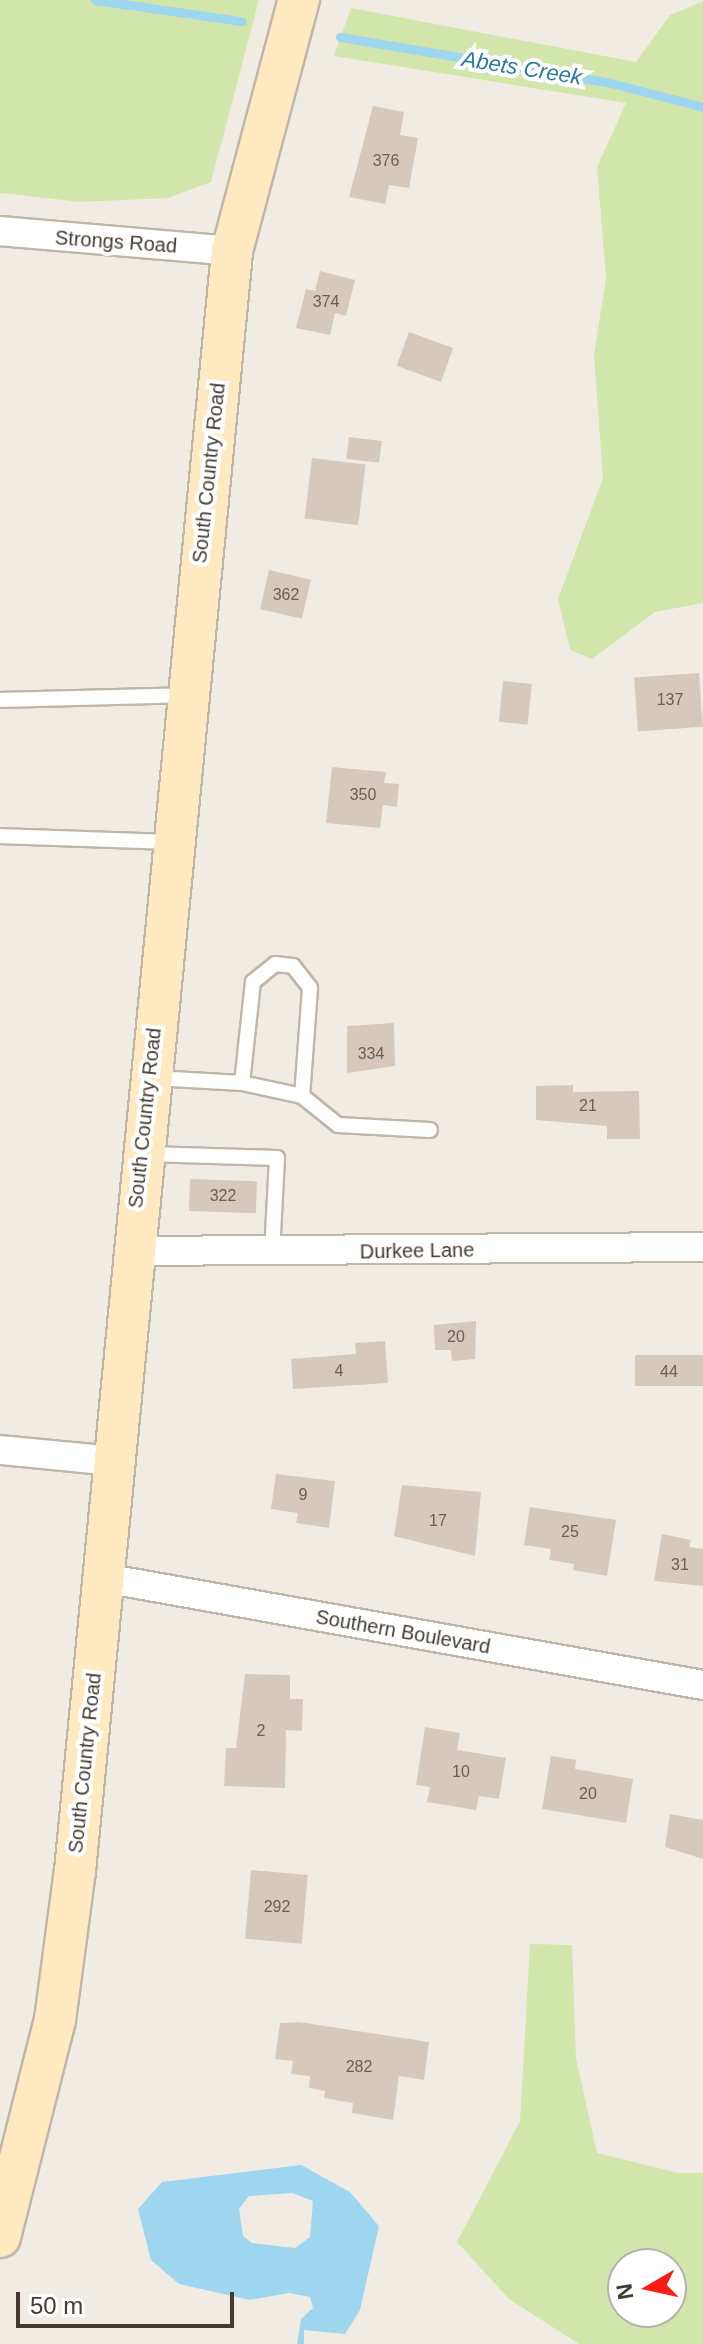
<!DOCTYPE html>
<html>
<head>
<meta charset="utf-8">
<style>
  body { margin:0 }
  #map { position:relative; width:703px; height:2344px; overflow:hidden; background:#f1ece3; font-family:Helvetica,sans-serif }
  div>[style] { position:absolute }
  .green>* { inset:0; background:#d2e6ab }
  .water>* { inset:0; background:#9ed6ef }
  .stream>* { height:9px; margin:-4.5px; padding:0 4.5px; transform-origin:4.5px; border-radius:4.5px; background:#9ed6ef }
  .building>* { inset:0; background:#d6c9bb; transform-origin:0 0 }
  .roads { filter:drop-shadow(2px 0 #c0b5a9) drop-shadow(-2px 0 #c0b5a9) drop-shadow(0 2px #c0b5a9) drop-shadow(0 -2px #c0b5a9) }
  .lane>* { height:14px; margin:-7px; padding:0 7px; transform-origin:7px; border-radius:7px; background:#fff }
  .street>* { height:28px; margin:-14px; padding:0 14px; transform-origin:14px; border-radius:14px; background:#fff }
  .secondary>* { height:40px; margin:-20px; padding:0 20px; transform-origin:20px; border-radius:20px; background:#fee9c0 }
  span { translate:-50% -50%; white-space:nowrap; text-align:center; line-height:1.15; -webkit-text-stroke:8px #fff; paint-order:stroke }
  .number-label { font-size:16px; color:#685e55 }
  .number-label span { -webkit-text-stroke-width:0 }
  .street-label { font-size:20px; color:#433b33 }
  .water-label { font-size:22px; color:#2b799d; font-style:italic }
  .north { position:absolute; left:607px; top:2248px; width:80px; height:80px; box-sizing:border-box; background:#fff; border:2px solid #b4b1ad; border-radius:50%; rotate:261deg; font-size:22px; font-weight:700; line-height:32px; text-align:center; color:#433b33 }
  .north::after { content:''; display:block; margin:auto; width:28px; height:36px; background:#f91d13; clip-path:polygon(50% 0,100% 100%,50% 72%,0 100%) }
  .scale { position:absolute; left:16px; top:2292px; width:218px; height:36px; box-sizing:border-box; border:4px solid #433b33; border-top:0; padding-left:10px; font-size:24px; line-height:28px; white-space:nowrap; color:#433b33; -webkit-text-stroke:6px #fff; paint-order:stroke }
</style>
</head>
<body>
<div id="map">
  <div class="green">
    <i style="clip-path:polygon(0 0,259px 0,211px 182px,168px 198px,80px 202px,0 193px)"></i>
    <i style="clip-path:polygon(703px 1px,703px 603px,655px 612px,592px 659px,570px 650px,558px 599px,603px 478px,594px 355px,606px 278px,597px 167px,626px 103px,334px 56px,351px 8px,636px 62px,670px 15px)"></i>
    <i style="clip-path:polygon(evenodd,530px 1944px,572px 1945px,576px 2058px,597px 2153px,678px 2173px,703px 2173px,703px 2344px,579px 2344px,509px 2299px,457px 2242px,520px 2121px,530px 1944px,623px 2264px,671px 2264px,671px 2312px,623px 2312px,623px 2264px)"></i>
  </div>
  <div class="water">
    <i style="clip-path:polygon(evenodd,301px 2165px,350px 2192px,379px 2226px,360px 2310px,345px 2334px,304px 2330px,304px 2344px,297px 2344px,301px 2319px,313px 2308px,310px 2297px,289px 2293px,250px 2300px,179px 2284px,151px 2260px,138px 2209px,162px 2182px,301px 2165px,292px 2193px,313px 2201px,310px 2237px,295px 2248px,252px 2243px,243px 2236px,239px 2209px,249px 2196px,292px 2193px)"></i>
  </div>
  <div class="stream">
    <i style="left:95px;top:0;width:148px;rotate:8.2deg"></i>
    <i style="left:340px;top:37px;width:271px;rotate:9.6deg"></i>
    <i style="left:607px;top:82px;width:99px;rotate:14.6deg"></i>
  </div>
  <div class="building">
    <i style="clip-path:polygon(373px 106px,404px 112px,400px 135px,418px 138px,409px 188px,389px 185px,385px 204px,349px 197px)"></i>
    <i style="clip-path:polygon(320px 271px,355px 280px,346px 316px,335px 313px,330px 335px,296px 328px,306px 289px,315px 291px)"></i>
    <i style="left:409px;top:332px;width:47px;height:36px;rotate:20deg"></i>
    <i style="left:349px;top:437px;width:33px;height:22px;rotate:7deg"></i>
    <i style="left:312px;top:458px;width:54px;height:61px;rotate:7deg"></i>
    <i style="left:269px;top:570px;width:43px;height:40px;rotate:13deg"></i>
    <i style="left:699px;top:673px;width:54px;height:65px;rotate:86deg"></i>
    <i style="left:503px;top:681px;width:29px;height:41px;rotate:6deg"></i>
    <i style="clip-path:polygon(332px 767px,386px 772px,384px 783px,399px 784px,397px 807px,383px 805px,380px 828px,326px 823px)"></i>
    <i style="clip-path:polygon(394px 1023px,395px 1066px,347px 1073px,347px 1026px)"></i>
    <i style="clip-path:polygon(573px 1085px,573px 1092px,639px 1091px,640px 1139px,607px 1139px,607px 1126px,536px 1120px,536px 1086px)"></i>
    <i style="left:190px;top:1179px;width:67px;height:32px;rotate:2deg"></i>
    <i style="clip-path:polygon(476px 1321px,475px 1359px,452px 1361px,451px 1350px,435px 1350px,434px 1325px)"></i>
    <i style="clip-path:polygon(385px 1341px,388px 1383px,293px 1389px,291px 1359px,356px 1354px,355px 1343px)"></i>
    <i style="left:703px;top:1355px;width:31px;height:68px;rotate:90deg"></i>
    <i style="clip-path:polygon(276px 1474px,335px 1481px,329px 1528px,296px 1523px,298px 1513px,271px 1509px)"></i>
    <i style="clip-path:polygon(402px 1485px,481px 1492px,475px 1556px,394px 1536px)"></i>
    <i style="clip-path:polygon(530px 1507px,616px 1520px,607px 1576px,573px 1570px,574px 1564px,549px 1560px,551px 1549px,524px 1545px)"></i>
    <i style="clip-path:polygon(662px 1534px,691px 1540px,689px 1547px,703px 1549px,703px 1586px,654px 1581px)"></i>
    <i style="clip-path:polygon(245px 1674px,290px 1675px,290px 1699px,303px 1699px,302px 1731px,286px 1730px,285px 1788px,224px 1786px,226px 1748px,236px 1748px)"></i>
    <i style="clip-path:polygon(425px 1727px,460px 1733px,457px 1750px,506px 1758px,499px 1799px,479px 1796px,476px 1810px,427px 1802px,430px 1787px,416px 1785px)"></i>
    <i style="clip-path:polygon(551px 1756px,576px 1760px,575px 1769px,633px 1779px,626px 1823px,542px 1809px)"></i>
    <i style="clip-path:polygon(670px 1814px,703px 1820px,703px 1859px,665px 1847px)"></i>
    <i style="left:251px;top:1870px;width:57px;height:69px;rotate:5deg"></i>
    <i style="clip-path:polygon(299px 2022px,429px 2042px,424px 2080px,399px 2076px,393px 2120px,352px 2113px,353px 2103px,324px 2098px,325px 2091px,309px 2088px,310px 2076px,291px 2074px,293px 2061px,275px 2059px,280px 2023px)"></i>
  </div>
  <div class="roads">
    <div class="lane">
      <i style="left:0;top:700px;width:187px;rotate:-1.5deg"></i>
      <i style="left:0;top:836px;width:171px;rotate:2deg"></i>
      <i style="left:154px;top:1078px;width:88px;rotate:3.3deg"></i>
      <i style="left:242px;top:1083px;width:61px;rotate:12.2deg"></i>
      <i style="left:302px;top:1096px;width:46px;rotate:38.9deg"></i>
      <i style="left:338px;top:1125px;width:92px;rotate:3.1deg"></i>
      <i style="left:242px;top:1083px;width:102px;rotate:-83.8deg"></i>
      <i style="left:253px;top:982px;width:28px;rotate:-39deg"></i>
      <i style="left:275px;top:964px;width:18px;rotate:6deg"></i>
      <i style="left:293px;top:966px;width:28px;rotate:52deg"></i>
      <i style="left:310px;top:988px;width:108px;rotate:94.2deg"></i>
      <i style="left:147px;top:1154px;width:130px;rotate:1.8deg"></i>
      <i style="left:277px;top:1158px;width:94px;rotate:93deg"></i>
    </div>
    <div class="street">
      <i style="left:0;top:231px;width:233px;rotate:4.9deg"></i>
      <i style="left:132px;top:1251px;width:571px;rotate:-0.4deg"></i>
      <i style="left:0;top:1450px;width:116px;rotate:5.5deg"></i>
      <i style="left:104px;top:1578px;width:608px;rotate:10.13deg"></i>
    </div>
    <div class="secondary">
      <i style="left:0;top:2237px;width:224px;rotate:-75.8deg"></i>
      <i style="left:55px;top:2020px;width:150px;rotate:-82.4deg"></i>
      <i style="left:75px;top:1871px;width:1628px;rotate:-84.46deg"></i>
      <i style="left:232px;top:251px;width:260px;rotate:-75.1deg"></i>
    </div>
  </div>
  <div class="number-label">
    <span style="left:386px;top:161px">376</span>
    <span style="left:326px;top:302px">374</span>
    <span style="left:286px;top:595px">362</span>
    <span style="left:670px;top:700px">137</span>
    <span style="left:363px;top:795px">350</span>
    <span style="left:371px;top:1054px">334</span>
    <span style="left:588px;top:1106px">21</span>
    <span style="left:223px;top:1196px">322</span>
    <span style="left:456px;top:1337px">20</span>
    <span style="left:339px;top:1371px">4</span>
    <span style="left:669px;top:1372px">44</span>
    <span style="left:303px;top:1495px">9</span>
    <span style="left:438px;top:1521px">17</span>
    <span style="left:570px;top:1532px">25</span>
    <span style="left:680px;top:1565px">31</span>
    <span style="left:261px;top:1731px">2</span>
    <span style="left:461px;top:1772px">10</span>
    <span style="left:588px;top:1794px">20</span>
    <span style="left:277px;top:1907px">292</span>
    <span style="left:359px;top:2067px">282</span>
  </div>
  <div class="street-label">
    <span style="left:116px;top:242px;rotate:4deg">Strongs Road</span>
    <span style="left:209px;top:473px;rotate:-84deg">South Country Road</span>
    <span style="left:145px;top:1118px;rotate:-84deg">South Country Road</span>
    <span style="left:417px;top:1251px;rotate:-1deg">Durkee Lane</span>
    <span style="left:403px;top:1632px;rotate:10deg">Southern Boulevard</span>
    <span style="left:85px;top:1763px;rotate:-84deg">South Country Road</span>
  </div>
  <div class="water-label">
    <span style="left:522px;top:68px;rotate:9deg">Abets Creek</span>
  </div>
  <div class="north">N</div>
  <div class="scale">50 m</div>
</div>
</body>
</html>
